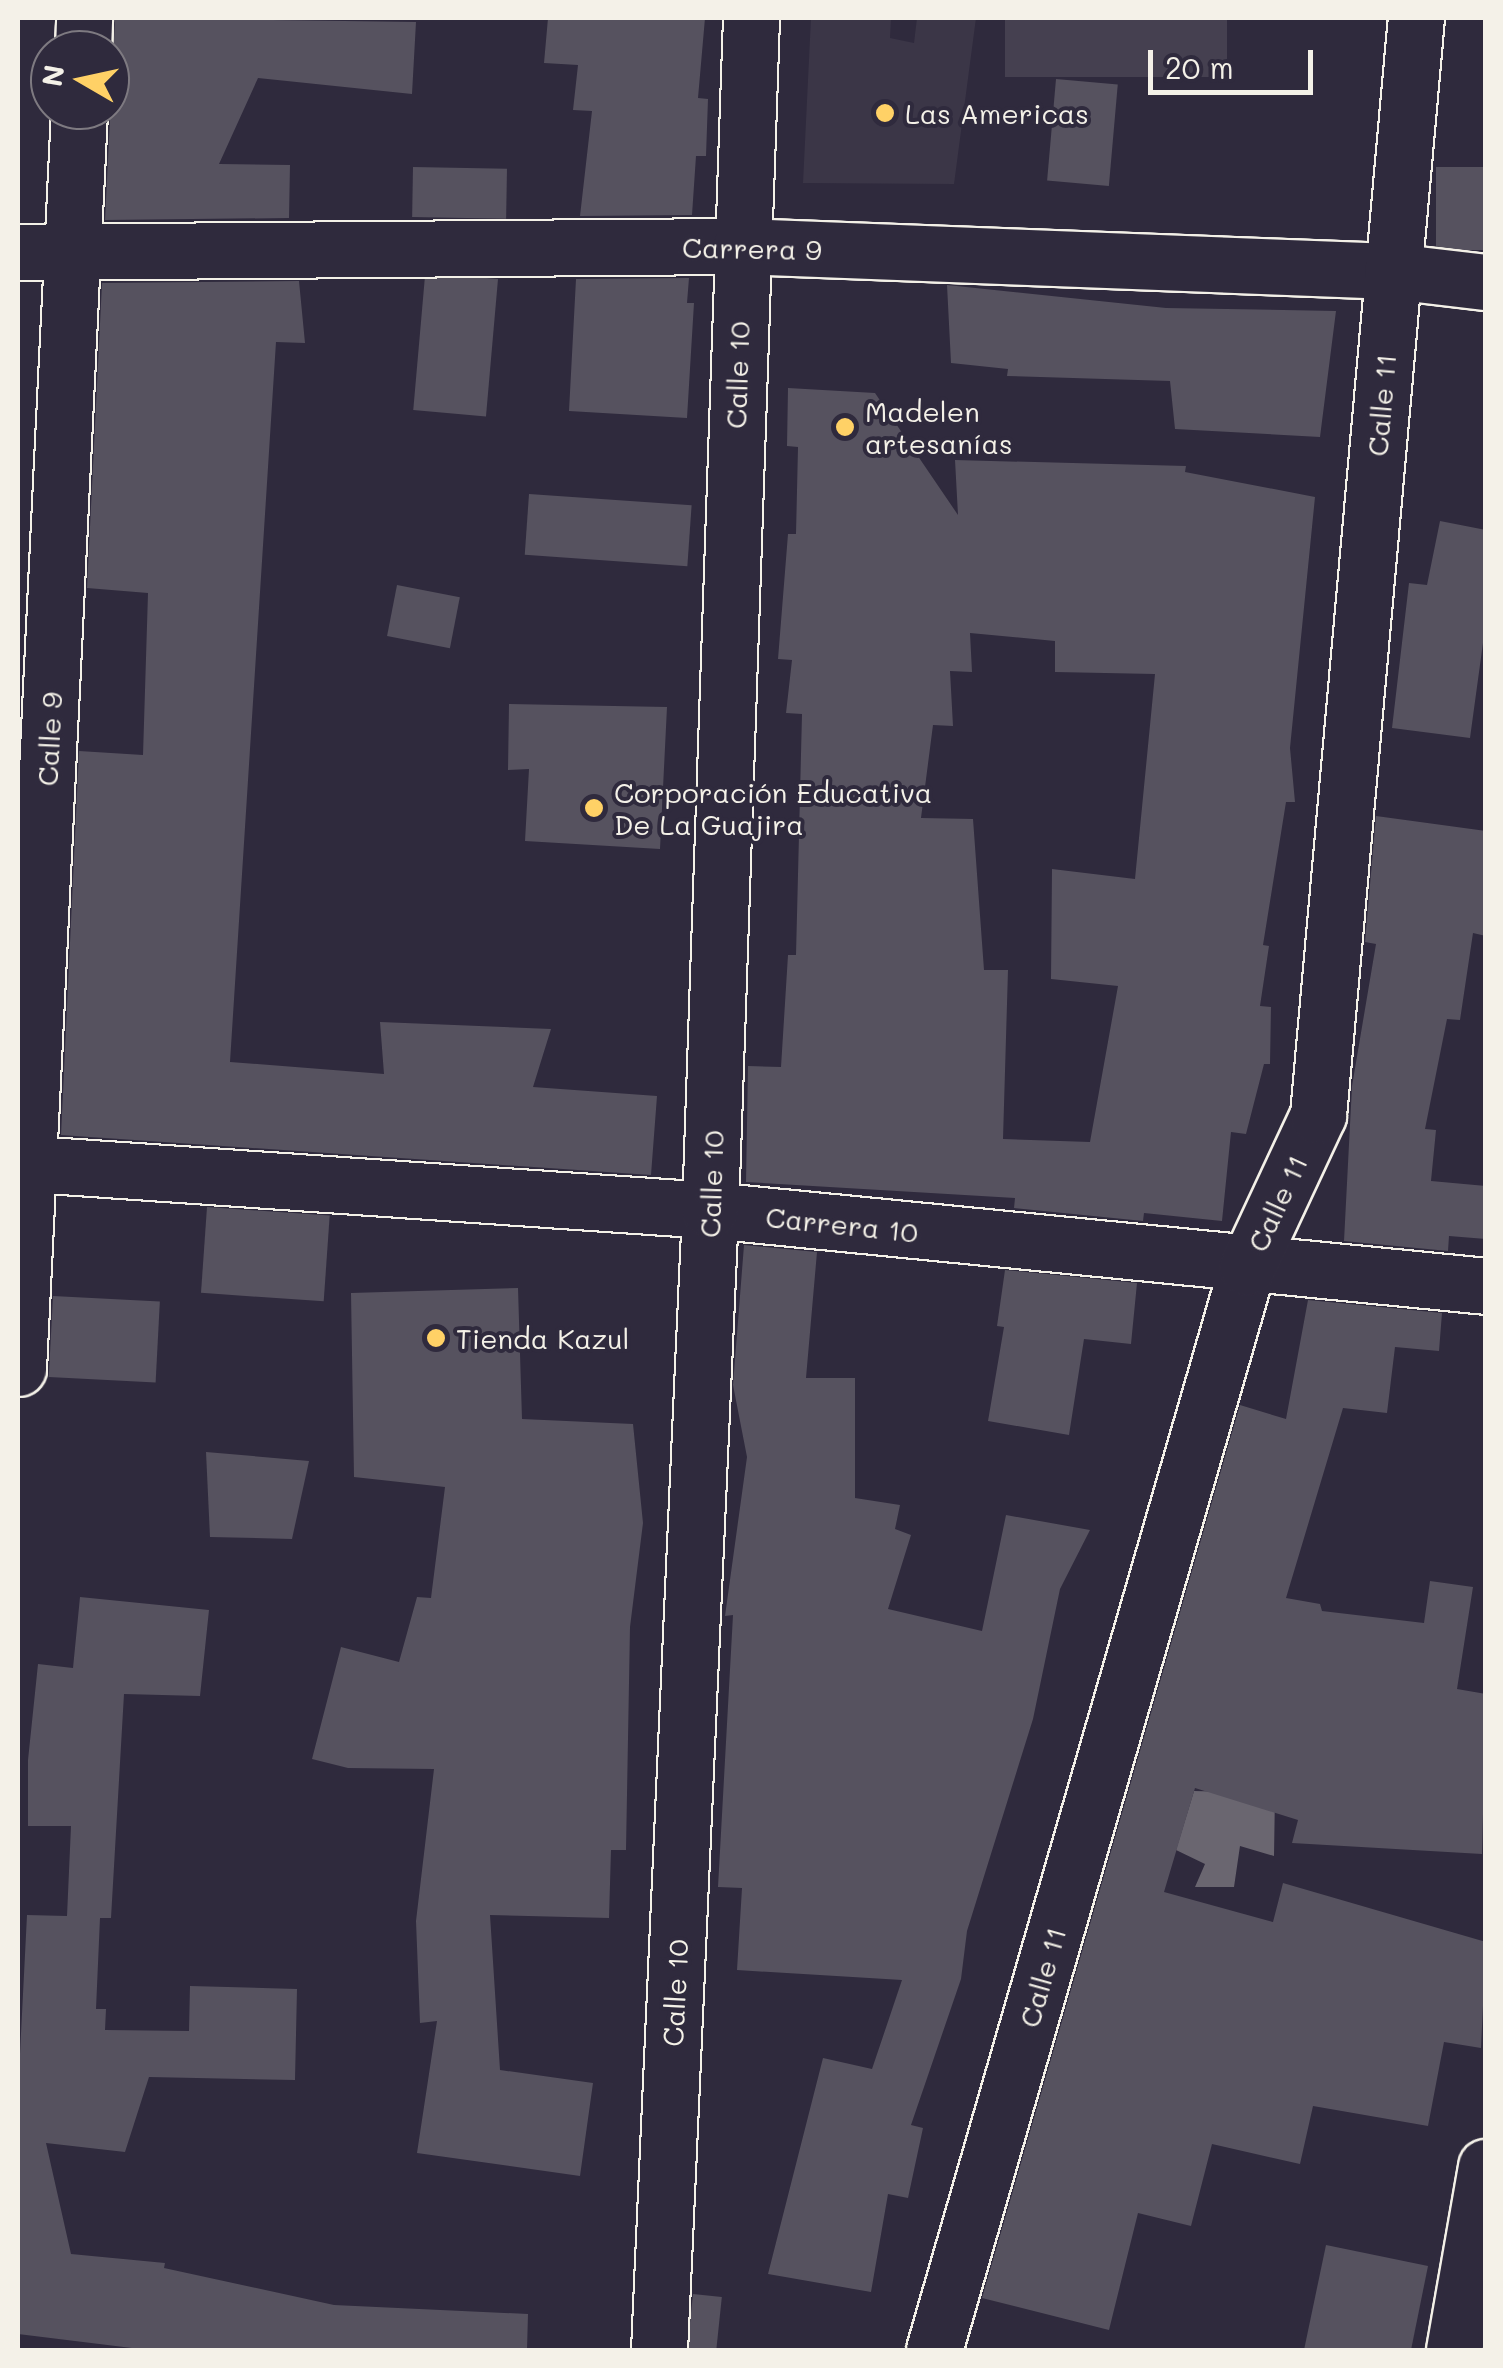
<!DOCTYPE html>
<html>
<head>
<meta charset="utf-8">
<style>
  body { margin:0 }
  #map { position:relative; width:1503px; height:2368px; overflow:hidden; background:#2f2a3d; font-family:Mali,sans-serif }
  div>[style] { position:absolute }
  .built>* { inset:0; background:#3b3647 }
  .green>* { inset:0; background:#454050; transform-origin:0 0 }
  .water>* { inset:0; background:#6a6670 }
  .building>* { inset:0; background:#56525f; transform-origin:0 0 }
  .roads { filter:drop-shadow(2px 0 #f4f1e8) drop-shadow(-2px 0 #f4f1e8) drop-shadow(0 2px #f4f1e8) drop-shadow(0 -2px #f4f1e8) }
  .minor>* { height:55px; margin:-27.5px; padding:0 27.5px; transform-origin:27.5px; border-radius:27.5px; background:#2f2a3d }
  .dots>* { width:28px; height:28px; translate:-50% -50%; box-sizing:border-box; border:5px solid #2f2a3d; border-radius:50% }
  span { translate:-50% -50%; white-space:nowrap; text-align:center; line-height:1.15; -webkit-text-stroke:8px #2f2a3d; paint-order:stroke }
  .poi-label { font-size:28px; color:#f4f1e8 }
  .left { translate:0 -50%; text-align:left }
  .street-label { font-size:28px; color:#f4f1e8 }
  .frame { position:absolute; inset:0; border:20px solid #f4f1e8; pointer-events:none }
  .north { position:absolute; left:30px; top:30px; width:100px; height:100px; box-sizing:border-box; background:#2f2a3d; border:2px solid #7e7a81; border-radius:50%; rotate:279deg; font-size:28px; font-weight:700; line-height:40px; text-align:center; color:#f4f1e8 }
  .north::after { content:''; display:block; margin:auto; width:35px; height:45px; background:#ffd166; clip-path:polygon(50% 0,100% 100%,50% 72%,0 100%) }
  .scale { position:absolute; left:1148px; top:50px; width:165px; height:45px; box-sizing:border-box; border:5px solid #f4f1e8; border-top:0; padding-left:12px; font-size:30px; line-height:35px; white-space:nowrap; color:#f4f1e8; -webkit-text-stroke:8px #2f2a3d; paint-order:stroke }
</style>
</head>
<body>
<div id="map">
  <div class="built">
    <i style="clip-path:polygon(811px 18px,891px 18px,890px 38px,914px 43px,917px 18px,976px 18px,954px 184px,803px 183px)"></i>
  </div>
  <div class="green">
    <i style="left:1005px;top:18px;width:222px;height:59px"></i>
  </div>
  <div class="water">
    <i style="clip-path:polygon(1194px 1791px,1275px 1793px,1274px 1856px,1240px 1846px,1234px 1887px,1195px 1887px,1205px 1864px,1176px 1850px)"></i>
  </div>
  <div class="building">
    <i style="clip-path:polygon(115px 18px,416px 22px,412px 94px,258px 78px,219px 164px,290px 165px,289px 218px,105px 220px)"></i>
    <i style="clip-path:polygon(548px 18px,705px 18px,698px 98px,708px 99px,706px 156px,696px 156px,692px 215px,580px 216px,592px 111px,573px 110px,578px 65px,544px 63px)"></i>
    <i style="left:1056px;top:79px;width:62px;height:102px;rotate:5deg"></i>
    <i style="left:413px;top:167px;width:94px;height:50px;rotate:1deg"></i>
    <i style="left:1486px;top:167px;width:83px;height:50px;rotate:90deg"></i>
    <i style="clip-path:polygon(689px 278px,687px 303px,694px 303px,687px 418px,569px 411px,576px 279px)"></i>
    <i style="left:498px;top:279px;width:138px;height:73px;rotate:95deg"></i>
    <i style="clip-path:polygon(299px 281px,305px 343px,276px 342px,230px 1062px,384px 1074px,380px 1022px,551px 1029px,533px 1087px,657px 1096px,651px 1175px,61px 1135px,79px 751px,143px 755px,148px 593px,87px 588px,102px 283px)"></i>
    <i style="clip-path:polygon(947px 285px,1166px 308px,1336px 311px,1320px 437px,1175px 429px,1170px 381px,1007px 376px,1008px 369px,951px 363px)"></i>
    <i style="clip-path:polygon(evenodd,788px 388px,875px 393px,958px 515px,955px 460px,1186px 466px,1185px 472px,1315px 497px,1290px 748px,1295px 802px,1286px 802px,1263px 945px,1269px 946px,1260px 1006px,1271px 1007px,1270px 1064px,1264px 1064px,1246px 1134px,1231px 1132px,1222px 1221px,1144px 1213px,1143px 1221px,1014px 1208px,1015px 1198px,746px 1182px,748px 1066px,781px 1067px,788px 955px,796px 955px,802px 714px,786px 713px,792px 660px,778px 659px,788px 534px,796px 534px,798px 447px,787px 446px,788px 388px,970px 633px,1055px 641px,1055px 672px,1155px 674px,1135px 879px,1052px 869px,1051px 979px,1118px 986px,1090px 1142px,1003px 1139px,1008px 970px,984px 970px,973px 819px,921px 818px,933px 725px,953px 726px,950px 671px,972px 672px,970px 633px)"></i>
    <i style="left:529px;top:494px;width:163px;height:61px;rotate:4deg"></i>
    <i style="clip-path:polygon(1440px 521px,1486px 530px,1486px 621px,1470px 738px,1392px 728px,1409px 583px,1427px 585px)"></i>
    <i style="left:397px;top:585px;width:64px;height:52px;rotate:11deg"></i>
    <i style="clip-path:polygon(509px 704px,667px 707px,660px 849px,525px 841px,529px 769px,508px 770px)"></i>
    <i style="clip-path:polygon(1376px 816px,1486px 831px,1486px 936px,1473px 933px,1460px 1020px,1447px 1019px,1425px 1129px,1436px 1130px,1431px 1181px,1486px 1186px,1486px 1239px,1449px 1236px,1448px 1251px,1344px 1241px,1352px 1086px,1376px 944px,1365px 942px)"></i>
    <i style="left:207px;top:1207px;width:123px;height:86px;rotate:4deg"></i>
    <i style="clip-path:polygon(744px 1245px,817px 1252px,806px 1378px,855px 1378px,855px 1498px,900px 1505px,895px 1529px,911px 1535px,888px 1609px,982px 1631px,1006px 1515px,1090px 1530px,1060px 1589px,1033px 1719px,967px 1931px,961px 1979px,911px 2125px,923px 2128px,908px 2198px,888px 2194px,871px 2292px,768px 2274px,823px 2058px,872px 2069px,902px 1980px,737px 1970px,742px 1888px,718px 1887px,733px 1615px,725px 1616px,747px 1457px,733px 1385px)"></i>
    <i style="clip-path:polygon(1005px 1270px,1137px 1283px,1131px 1344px,1084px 1339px,1069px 1435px,988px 1421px,1004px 1327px,997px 1326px)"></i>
    <i style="clip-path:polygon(518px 1288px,522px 1419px,633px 1424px,643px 1523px,630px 1627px,626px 1850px,611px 1850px,609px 1918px,490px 1915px,500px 2070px,593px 2083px,580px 2176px,417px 2153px,437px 2021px,420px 2023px,416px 1921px,434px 1769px,348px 1768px,312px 1759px,341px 1647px,399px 1662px,417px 1597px,431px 1598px,445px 1487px,354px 1477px,351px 1293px)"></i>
    <i style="left:53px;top:1296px;width:107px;height:81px;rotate:3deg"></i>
    <i style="clip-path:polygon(1308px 1300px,1442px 1313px,1439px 1351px,1395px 1347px,1387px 1413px,1343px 1408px,1286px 1598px,1320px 1604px,1322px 1611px,1424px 1623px,1430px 1581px,1473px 1587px,1457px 1689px,1486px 1694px,1482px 1854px,1292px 1843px,1298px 1820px,1195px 1788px,1164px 1892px,1273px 1922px,1283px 1883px,1486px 1942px,1481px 2048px,1444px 2042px,1428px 2126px,1313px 2106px,1300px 2164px,1212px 2144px,1191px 2226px,1138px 2213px,1109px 2330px,982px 2298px,1240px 1405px,1286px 1419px)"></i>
    <i style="clip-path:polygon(206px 1452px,309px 1461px,292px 1539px,210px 1537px)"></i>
    <i style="clip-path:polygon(80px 1597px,209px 1610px,200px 1696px,124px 1694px,111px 1918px,100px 1918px,96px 2009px,106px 2009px,105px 2030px,189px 2031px,190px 1986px,297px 1989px,295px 2080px,149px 2077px,125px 2152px,46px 2143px,71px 2254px,165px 2263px,164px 2268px,334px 2305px,528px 2314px,527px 2350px,148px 2350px,18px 2334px,18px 2093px,27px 1915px,67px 1916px,71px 1826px,28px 1826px,28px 1760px,38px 1664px,73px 1668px)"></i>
    <i style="clip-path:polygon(1326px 2245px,1428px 2266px,1411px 2350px,1304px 2350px)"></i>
    <i style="left:693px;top:2294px;width:29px;height:56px;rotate:6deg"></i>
  </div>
  <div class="roads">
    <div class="minor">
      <i style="left:83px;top:50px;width:32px;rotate:-88deg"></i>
      <i style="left:18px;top:252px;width:723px;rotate:-0.48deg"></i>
      <i style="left:741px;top:246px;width:651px;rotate:2.2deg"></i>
      <i style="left:1392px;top:271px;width:95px;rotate:6.7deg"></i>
      <i style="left:18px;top:1163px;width:694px;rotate:3.89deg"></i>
      <i style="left:710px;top:1210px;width:780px;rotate:5.59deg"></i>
      <i style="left:18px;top:1368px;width:1259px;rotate:-87.22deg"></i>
      <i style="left:659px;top:2350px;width:1141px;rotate:-87.44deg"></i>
      <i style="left:710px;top:1210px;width:1193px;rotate:-88.03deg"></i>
      <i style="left:934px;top:2350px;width:1127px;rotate:-73.88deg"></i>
      <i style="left:1247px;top:1267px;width:168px;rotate:-65deg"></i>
      <i style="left:1318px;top:1115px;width:1101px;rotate:-84.9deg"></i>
      <i style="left:1454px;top:2350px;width:186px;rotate:-80.1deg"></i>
    </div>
  </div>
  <div class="dots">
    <i style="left:885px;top:113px;background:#ffd166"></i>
    <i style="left:845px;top:427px;background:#ffd166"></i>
    <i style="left:594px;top:808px;background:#ffd166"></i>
    <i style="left:436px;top:1338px;background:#ffd166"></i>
  </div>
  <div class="poi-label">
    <span class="left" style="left:905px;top:113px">Las Americas</span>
    <span class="left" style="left:865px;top:427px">Madelen<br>artesanías</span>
    <span class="left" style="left:614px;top:808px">Corporación Educativa<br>De La Guajira</span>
    <span class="left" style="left:456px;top:1338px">Tienda Kazul</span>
  </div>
  <div class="street-label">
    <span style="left:752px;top:248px;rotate:1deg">Carrera 9</span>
    <span style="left:737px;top:375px;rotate:-88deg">Calle 10</span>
    <span style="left:1381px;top:405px;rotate:-85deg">Calle 11</span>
    <span style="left:49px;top:739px;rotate:-87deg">Calle 9</span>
    <span style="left:711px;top:1184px;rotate:-88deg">Calle 10</span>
    <span style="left:1277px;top:1203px;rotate:-65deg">Calle 11</span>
    <span style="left:842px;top:1224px;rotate:6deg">Carrera 10</span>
    <span style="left:1042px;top:1977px;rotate:-74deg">Calle 11</span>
    <span style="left:675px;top:1993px;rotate:-87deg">Calle 10</span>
  </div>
  <div class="frame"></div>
  <div class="north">N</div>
  <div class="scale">20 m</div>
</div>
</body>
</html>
